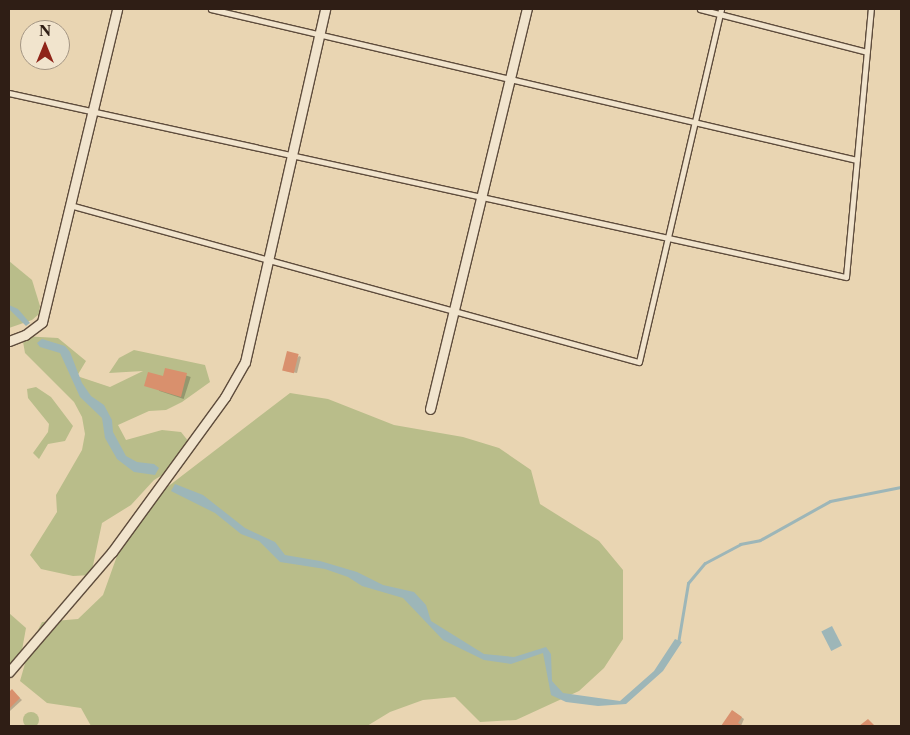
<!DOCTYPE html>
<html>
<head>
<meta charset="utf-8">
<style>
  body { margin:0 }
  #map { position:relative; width:910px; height:735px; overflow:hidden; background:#e9d5b2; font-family:"Libre Caslon Text",serif }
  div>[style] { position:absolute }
  .green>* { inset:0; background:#b9bd8a }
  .round { border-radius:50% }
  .water>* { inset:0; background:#9db6b8; transform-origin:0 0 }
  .shadow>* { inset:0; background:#0003; transform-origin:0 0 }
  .stream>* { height:3px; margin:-1.5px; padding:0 1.5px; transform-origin:1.5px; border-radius:1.5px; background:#9db6b8 }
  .building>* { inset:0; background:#d9906d; transform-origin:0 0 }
  .roads { filter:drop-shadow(1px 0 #5e4c3c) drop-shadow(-1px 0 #5e4c3c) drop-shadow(0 1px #5e4c3c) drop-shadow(0 -1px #5e4c3c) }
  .service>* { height:4.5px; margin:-2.25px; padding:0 2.25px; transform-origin:2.25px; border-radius:2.25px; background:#f1e4cd }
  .minor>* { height:9px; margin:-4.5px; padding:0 4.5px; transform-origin:4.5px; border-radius:4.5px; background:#f1e4cd }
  span { translate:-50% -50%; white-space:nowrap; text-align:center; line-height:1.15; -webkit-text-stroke:4.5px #f1e4cd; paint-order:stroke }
  .frame { position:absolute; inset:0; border:10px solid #2f1e15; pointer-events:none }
  .north { position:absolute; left:20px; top:20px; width:50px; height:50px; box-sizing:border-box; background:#f1e4cd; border:1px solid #a39583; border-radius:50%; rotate:0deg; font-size:14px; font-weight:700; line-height:20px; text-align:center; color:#2f1e15 }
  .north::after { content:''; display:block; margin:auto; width:18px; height:22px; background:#8f2418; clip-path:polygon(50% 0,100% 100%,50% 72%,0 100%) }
</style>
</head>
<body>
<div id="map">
  <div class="green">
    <i style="clip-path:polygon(9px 261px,32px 280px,40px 306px,39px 314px,32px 320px,9px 328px)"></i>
    <i style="clip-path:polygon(22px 336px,58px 338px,86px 361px,77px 376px,110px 387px,143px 371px,109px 373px,119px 358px,134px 350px,205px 365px,210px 382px,182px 402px,166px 410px,149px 411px,118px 425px,126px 440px,162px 430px,181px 432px,193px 447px,184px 462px,154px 480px,131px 505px,102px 523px,91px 575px,73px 576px,41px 569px,30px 555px,57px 512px,56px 495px,82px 450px,85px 434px,82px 417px,74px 402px,25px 353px)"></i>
    <i style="clip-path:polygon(36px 387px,51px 397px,73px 426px,65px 441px,48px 444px,39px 459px,33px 453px,48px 432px,49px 424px,28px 398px,27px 389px)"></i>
    <i style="clip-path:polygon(290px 393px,328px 399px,394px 425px,463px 437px,499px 448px,531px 470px,540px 504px,599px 541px,623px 570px,623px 639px,604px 668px,579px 691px,516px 720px,480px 722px,455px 697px,423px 700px,390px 712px,367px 726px,91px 726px,81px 708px,47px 703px,20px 681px,30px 646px,42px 622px,78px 619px,103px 595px,127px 528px,149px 501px)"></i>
    <i style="clip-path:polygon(9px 613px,26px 628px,22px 650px,9px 670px)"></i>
    <i class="round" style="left:23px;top:712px;width:16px;height:16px"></i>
  </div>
  <div class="water">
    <i style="clip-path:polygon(9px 305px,18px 309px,30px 323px,26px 326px,9px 309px)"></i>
    <i style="clip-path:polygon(42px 339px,65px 346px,70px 352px,82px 383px,91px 396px,104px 405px,112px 420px,113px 432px,126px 456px,137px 462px,154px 464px,159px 468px,155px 475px,134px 472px,117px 459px,105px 438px,102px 418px,80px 397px,60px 353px,40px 347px,37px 343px)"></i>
    <i style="clip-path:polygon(175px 484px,203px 495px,245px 528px,275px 542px,285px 555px,320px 561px,357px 572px,383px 585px,414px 592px,426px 605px,431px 621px,484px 654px,514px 657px,546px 647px,551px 654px,552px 681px,563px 693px,620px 701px,654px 671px,675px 639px,682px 642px,663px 671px,626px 704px,598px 706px,566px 702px,551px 695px,543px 653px,511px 664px,484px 660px,443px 640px,403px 598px,362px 586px,348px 577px,325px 569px,280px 562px,259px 541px,241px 534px,215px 513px,171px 491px)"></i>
    <i style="left:832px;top:626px;width:22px;height:12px;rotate:63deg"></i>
  </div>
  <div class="shadow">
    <i style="clip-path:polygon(299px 356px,301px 357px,297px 373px,286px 371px)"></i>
    <i style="left:166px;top:369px;width:26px;height:23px;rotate:18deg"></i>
    <i style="clip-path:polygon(12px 691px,22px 700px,10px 711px,9px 693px)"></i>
    <i style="clip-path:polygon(733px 711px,744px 719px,741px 726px,723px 726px)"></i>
  </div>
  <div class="stream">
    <i style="left:678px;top:643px;width:61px;rotate:-80.5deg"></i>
    <i style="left:688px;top:583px;width:26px;rotate:-50deg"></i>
    <i style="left:705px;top:563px;width:40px;rotate:-28deg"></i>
    <i style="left:740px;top:544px;width:20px;rotate:-11deg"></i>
    <i style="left:760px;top:540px;width:80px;rotate:-29.1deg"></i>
    <i style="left:830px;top:501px;width:72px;rotate:-11.2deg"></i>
  </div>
  <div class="building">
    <i style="left:287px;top:351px;width:12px;height:20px;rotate:14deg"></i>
    <i style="clip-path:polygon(165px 368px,187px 373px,181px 397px,144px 386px,148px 372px,163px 376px)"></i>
    <i style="clip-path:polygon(12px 689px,20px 698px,9px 709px,9px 692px)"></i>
    <i style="clip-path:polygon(732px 710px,742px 717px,738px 723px,743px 726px,721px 726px)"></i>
    <i style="clip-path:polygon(868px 719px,875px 726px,859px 726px)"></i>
  </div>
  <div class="roads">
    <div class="service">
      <i style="left:211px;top:9px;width:663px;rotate:13.16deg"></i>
      <i style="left:700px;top:9px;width:172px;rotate:14.4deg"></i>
      <i style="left:9px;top:93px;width:857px;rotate:12.4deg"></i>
      <i style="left:846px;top:277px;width:269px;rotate:-84.7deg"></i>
      <i style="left:70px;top:205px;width:590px;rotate:15.43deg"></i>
      <i style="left:639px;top:362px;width:362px;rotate:-76.9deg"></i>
    </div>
    <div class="minor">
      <i style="left:9px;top:341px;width:17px;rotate:-21deg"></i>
      <i style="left:25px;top:335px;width:21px;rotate:-37deg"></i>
      <i style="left:42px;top:322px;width:322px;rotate:-76.5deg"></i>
      <i style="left:430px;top:409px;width:412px;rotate:-76.4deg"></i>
      <i style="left:9px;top:672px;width:158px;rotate:-49.4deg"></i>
      <i style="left:112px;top:552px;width:192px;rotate:-53.9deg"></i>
      <i style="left:225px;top:397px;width:40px;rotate:-60.3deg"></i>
      <i style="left:245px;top:362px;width:362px;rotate:-77.2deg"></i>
    </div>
  </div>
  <div class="frame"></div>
  <div class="north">N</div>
</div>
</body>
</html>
